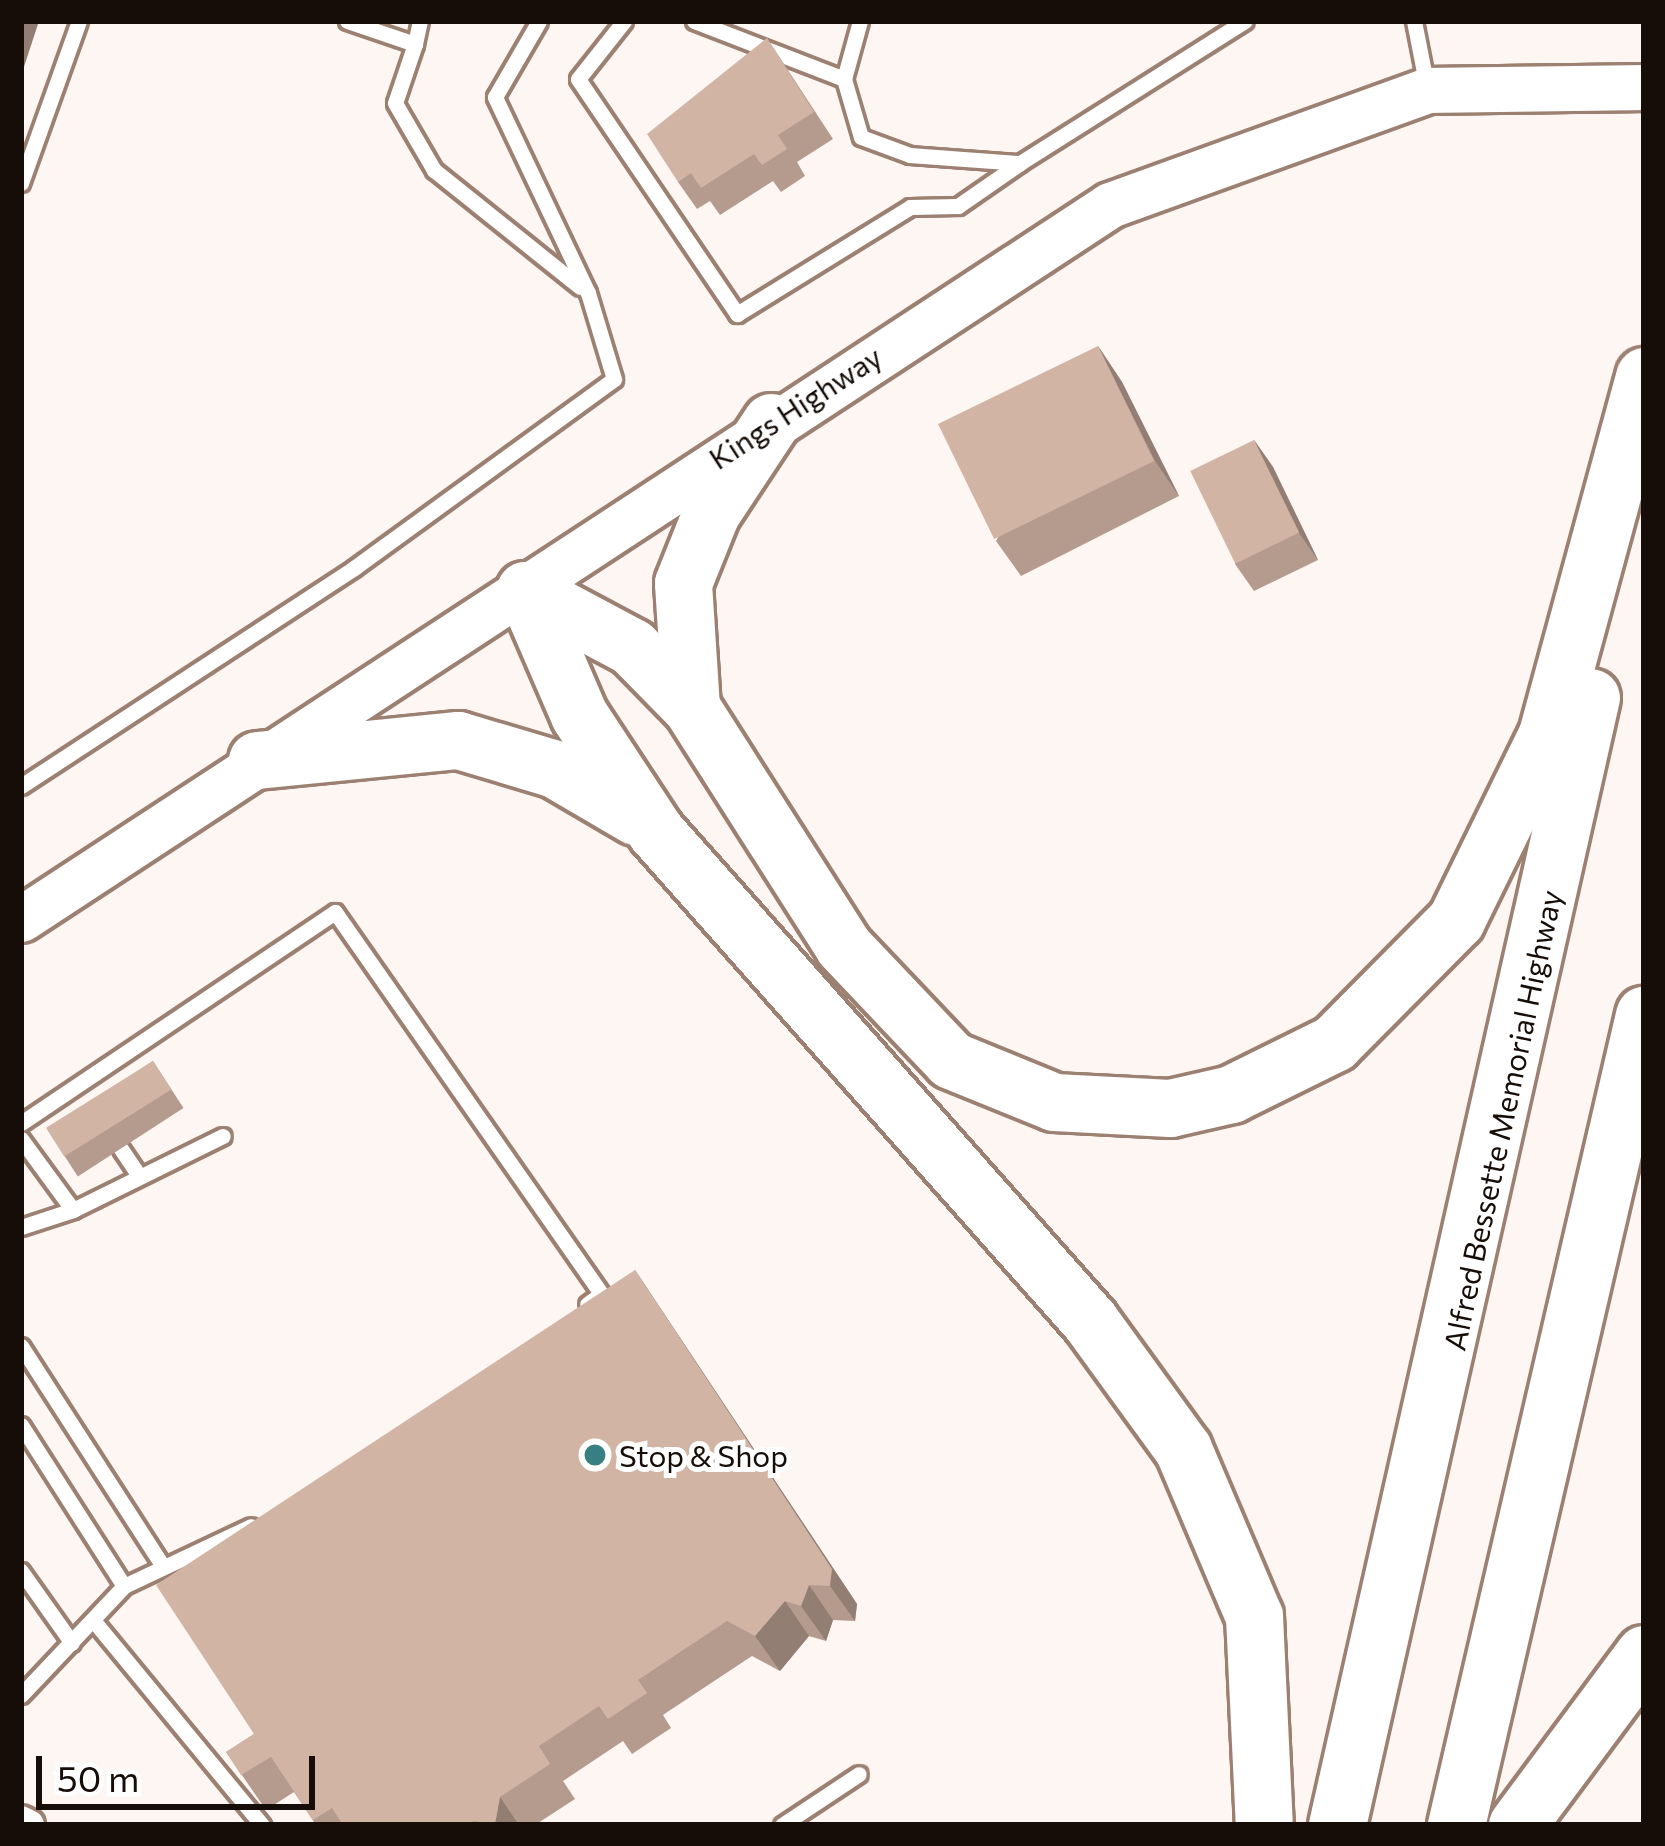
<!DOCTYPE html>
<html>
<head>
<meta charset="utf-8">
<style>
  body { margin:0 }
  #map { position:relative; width:1665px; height:1846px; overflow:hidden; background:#fdf6f3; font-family:Commissioner,sans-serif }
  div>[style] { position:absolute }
  .roads { filter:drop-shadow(3px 0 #9c8071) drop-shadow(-3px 0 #9c8071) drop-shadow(0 3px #9c8071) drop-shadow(0 -3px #9c8071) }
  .service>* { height:15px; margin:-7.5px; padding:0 7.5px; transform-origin:7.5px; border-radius:7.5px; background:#fff }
  .minor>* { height:30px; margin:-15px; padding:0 15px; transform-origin:15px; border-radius:15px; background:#fff }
  .secondary>* { height:45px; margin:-22.5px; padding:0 22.5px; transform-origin:22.5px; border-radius:22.5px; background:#fff }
  .motorway>* { height:57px; margin:-28.5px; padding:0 28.5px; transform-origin:28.5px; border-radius:28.5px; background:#fff }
  .wall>* { inset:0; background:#b59b8e; transform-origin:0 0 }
  .shaded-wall>* { inset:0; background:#937e74 }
  .building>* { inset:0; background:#d2b4a5; transform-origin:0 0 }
  .dots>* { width:33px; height:33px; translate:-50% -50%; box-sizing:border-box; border:6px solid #fff; border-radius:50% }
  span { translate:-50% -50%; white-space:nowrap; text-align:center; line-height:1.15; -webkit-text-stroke:10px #fff; paint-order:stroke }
  .street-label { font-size:30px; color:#170d08 }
  .poi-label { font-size:30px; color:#170d08 }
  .left { translate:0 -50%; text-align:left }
  .frame { position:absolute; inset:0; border:24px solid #170d08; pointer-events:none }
  .scale { position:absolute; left:36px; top:1756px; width:279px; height:54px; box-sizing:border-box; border:6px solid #170d08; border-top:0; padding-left:15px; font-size:36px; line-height:42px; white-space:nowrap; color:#170d08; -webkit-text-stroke:9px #fff; paint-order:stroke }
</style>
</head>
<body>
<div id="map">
  <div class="roads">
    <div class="service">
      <i style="left:347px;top:21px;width:72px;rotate:18.7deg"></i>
      <i style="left:415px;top:44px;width:62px;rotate:108.7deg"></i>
      <i style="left:395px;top:103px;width:78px;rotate:59.8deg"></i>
      <i style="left:434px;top:170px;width:187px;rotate:38.7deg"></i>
      <i style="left:624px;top:21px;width:74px;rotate:128.4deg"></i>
      <i style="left:578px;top:79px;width:284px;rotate:55.9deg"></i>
      <i style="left:737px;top:314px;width:203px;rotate:-31.7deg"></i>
      <i style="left:910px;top:207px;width:48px;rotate:-1.2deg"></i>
      <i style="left:958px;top:206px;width:75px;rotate:-34.7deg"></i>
      <i style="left:694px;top:21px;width:161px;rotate:21.1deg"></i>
      <i style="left:860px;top:21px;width:60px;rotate:105.4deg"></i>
      <i style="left:844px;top:79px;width:60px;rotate:73.7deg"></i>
      <i style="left:861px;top:137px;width:52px;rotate:20.2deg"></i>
      <i style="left:910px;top:155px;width:110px;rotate:4.2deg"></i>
      <i style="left:1020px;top:163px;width:266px;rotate:-32.3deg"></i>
      <i style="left:1414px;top:21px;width:67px;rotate:78.9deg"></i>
      <i style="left:415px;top:44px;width:24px;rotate:-78deg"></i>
      <i style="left:21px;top:183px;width:172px;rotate:-70.3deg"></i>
      <i style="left:21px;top:786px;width:398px;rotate:-33.2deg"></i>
      <i style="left:354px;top:568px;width:321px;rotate:-36deg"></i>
      <i style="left:614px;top:379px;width:90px;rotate:-106.8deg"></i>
      <i style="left:588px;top:293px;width:217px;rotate:-115.4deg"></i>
      <i style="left:495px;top:97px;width:88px;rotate:-59.9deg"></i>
      <i style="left:21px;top:1123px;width:378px;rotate:-33.9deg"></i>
      <i style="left:335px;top:912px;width:465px;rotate:55.1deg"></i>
      <i style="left:601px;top:1294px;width:17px;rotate:144deg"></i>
      <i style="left:21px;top:1139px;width:88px;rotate:53.8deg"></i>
      <i style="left:73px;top:1210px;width:55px;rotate:161.9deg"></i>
      <i style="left:121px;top:1149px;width:32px;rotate:56deg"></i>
      <i style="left:73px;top:1210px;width:167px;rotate:-26.3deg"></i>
      <i style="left:21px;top:1346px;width:262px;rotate:57.2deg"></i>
      <i style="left:21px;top:1425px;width:191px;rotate:57.4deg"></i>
      <i style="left:21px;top:1571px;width:88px;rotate:54.7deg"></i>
      <i style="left:93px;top:1620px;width:266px;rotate:50.5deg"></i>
      <i style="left:21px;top:1695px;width:150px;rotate:-46.6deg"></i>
      <i style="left:124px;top:1586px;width:140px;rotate:-25.3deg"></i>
      <i style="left:782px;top:1825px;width:92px;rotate:-33.5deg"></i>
    </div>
    <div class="minor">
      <i style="left:21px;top:1821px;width:9px;rotate:27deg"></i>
    </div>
    <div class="secondary">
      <i style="left:21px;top:919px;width:1302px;rotate:-33.25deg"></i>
      <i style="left:1110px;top:205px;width:338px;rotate:-19.9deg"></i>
      <i style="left:1428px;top:90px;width:216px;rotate:-0.8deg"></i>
    </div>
    <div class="motorway">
      <i style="left:525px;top:590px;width:121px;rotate:28deg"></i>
      <i style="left:632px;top:647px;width:84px;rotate:45.5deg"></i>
      <i style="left:691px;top:707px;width:283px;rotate:57.5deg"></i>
      <i style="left:843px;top:946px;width:157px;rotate:46.5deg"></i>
      <i style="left:951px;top:1060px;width:111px;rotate:22.2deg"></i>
      <i style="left:1054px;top:1102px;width:116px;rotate:3deg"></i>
      <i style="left:1170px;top:1108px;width:63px;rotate:-12.9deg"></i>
      <i style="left:1231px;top:1094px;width:115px;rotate:-26.3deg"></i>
      <i style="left:1334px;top:1043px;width:173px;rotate:-45.2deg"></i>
      <i style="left:1456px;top:920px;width:207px;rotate:-63.9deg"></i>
      <i style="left:1547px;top:734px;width:371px;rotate:-74.8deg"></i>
      <i style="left:525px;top:590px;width:136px;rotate:66.6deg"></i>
      <i style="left:579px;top:715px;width:140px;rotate:56.7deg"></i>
      <i style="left:656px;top:832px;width:654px;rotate:48.41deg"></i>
      <i style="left:1090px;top:1321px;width:158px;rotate:54deg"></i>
      <i style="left:1183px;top:1449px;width:181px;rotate:67deg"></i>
      <i style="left:1254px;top:1616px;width:209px;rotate:87.3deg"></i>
      <i style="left:691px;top:707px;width:124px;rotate:-93.7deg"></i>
      <i style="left:683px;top:583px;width:75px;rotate:-68.2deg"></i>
      <i style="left:711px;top:513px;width:109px;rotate:-56.6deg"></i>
      <i style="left:257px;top:760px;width:202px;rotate:-5.7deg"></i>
      <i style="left:458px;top:740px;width:101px;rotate:16.6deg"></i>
      <i style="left:555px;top:769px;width:93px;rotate:30.4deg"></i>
      <i style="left:1337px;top:1825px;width:1156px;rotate:-77.31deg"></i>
      <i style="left:1456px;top:1825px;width:832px;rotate:-76.93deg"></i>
      <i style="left:1517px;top:1825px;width:213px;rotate:-53.4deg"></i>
    </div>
  </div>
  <div class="wall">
    <i style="clip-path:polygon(767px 38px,833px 139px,797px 162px,805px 176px,781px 192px,773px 181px,720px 215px,710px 201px,697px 209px,678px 182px)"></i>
    <i style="clip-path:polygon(1098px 346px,1122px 382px,1179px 496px,1021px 576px,996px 541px)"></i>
    <i style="clip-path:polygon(1254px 440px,1273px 467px,1318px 560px,1254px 591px,1235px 564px)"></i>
    <i style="left:153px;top:1061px;width:56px;height:126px;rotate:57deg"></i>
    <i style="clip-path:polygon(635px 1270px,857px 1604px,855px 1621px,833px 1620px,826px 1641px,809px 1636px,780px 1671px,752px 1656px,663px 1715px,671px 1728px,632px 1754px,623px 1741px,563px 1781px,575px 1799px,535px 1825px,316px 1825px,294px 1792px,266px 1810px,226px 1752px,254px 1734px)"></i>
  </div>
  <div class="shaded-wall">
    <i style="clip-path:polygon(21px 21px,39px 21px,21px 76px)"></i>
    <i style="clip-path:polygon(1098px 346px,1122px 382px,1179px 496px,1155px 461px)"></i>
    <i style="clip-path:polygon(1254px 440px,1273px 467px,1318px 560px,1299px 533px)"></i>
    <i style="clip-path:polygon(635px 1270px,857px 1604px,855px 1621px,830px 1586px)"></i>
    <i style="clip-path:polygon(809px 1585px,833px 1620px,826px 1641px,801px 1606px)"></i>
    <i style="clip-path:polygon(785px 1601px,809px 1636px,780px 1671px,755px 1636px)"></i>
    <i style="clip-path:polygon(500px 1797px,519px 1825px,495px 1824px)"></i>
  </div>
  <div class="building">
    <i style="clip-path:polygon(767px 38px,814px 112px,778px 135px,787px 149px,762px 165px,754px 154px,701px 188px,691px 173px,678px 182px,647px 134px)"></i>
    <i style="left:1098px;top:346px;width:128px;height:178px;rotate:64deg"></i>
    <i style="left:1254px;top:440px;width:103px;height:71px;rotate:64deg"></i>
    <i style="left:153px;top:1061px;width:34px;height:126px;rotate:58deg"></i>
    <i style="clip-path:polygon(635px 1270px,832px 1569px,830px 1586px,809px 1585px,801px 1606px,785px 1601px,755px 1636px,727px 1621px,638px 1680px,647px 1693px,608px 1719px,599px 1706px,539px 1746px,550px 1764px,500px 1797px,495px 1824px,473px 1821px,471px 1825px,343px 1825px,332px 1808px,313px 1820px,271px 1757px,241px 1775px,226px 1752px,254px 1734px,156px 1585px)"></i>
  </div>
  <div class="dots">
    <i style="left:595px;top:1455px;background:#377f83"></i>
  </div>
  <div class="street-label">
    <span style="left:795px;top:407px;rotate:-33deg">Kings Highway</span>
    <span style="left:1502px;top:1120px;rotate:-78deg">Alfred Bessette Memorial Highway</span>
  </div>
  <div class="poi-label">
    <span class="left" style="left:619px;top:1455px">Stop &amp; Shop</span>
  </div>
  <div class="frame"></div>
  <div class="scale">50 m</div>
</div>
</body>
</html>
